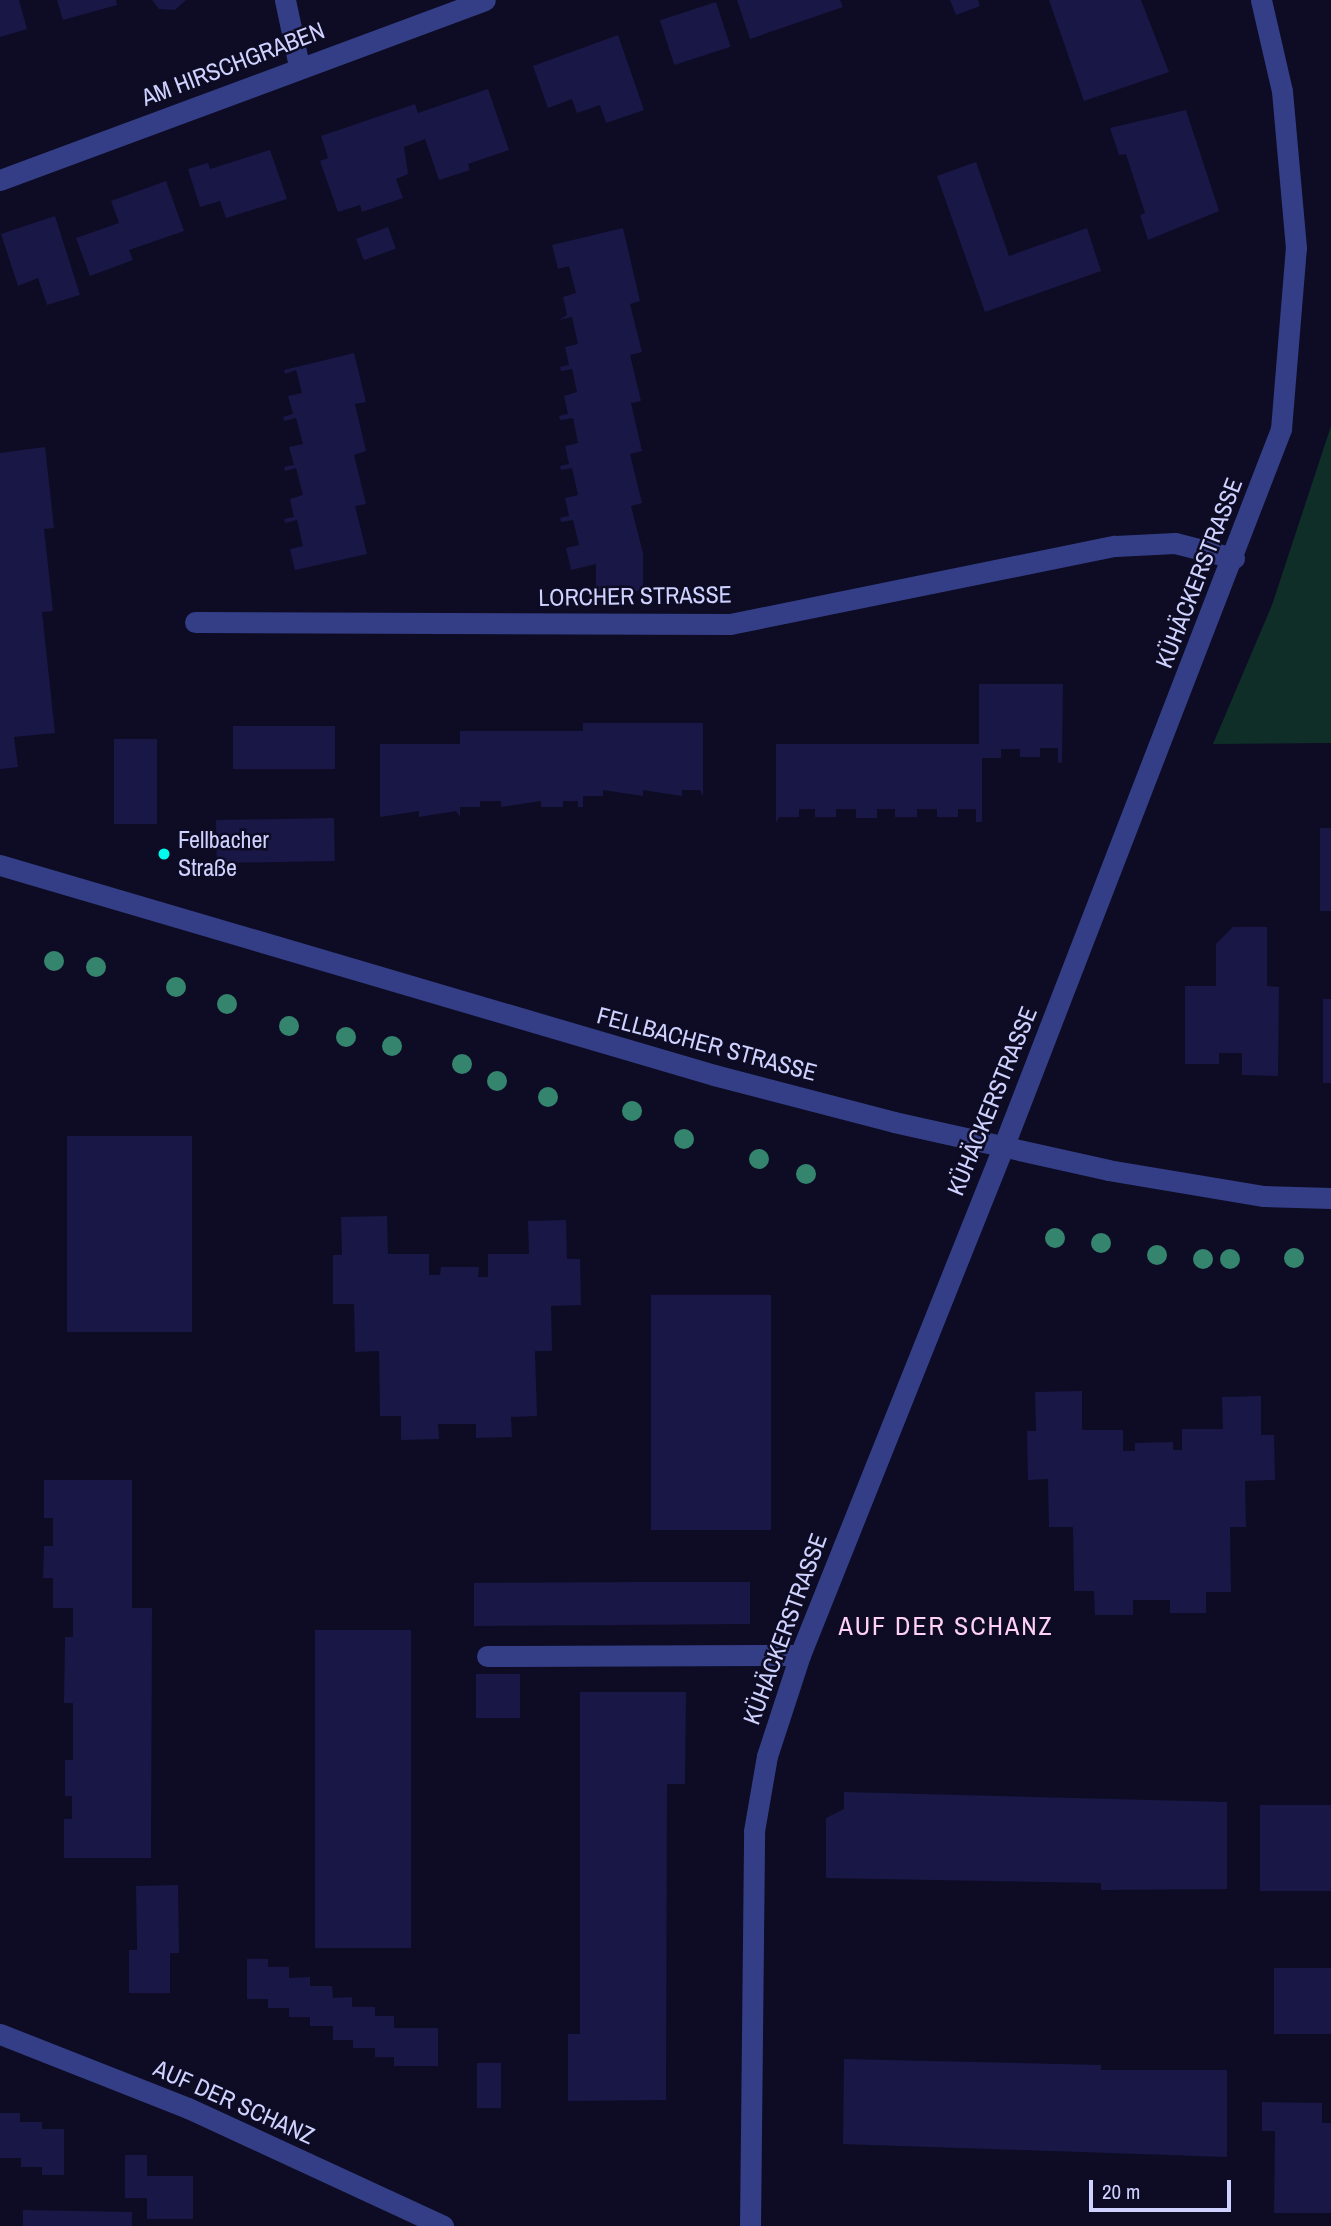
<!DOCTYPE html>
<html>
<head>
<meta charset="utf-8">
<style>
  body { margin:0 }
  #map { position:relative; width:1331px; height:2226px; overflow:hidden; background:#0d0c24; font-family:"Archivo Narrow",sans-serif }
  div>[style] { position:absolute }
  .green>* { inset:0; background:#0f2e28 }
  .building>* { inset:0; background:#191746; transform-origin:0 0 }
  .minor>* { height:21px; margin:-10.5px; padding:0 10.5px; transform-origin:10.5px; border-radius:10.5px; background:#343e86 }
  .trees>* { width:20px; height:20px; margin:-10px; border-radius:50%; background:#34846e }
  .dots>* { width:19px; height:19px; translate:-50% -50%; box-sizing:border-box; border:4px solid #0d0c24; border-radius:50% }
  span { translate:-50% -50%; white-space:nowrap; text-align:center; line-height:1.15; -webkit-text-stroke:5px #0d0c24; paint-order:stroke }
  .street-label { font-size:24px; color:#cfd1ff }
  .poi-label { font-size:24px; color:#cfd1ff }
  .left { translate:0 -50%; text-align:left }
  .neighbourhood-label { font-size:26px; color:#ffd1f6; letter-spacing:2px }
  .scale { position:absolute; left:1089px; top:2180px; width:142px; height:32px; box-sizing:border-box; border:4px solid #cfd1ff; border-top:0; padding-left:9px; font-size:21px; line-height:24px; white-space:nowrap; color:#cfd1ff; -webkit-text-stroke:5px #0d0c24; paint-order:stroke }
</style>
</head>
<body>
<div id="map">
  <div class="green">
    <i style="clip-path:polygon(1331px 426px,1331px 743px,1213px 744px,1272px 605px)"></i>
  </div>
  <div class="building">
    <i style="clip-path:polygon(0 0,19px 0,27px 29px,0 37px)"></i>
    <i style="clip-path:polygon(57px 0,116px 0,117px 5px,63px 20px)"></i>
    <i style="clip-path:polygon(152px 0,186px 0,175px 10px,159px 9px)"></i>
    <i style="clip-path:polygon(737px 0,840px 0,843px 7px,750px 39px)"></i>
    <i style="clip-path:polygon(950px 0,978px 0,980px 6px,956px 15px)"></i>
    <i style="clip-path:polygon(1049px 0,1141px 0,1169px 72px,1084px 101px)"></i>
    <i style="left:716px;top:2px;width:47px;height:59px;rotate:72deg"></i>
    <i style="clip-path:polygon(618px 35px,644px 110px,606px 123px,600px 105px,577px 113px,572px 99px,548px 108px,533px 66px)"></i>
    <i style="clip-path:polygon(488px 89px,509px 150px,468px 164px,470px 170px,439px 180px,425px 139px,404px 147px,408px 174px,396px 179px,403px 198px,362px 212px,360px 205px,338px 212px,320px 161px,328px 158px,321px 136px,415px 104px,418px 113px)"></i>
    <i style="clip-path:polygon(1186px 110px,1219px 211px,1148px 240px,1140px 215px,1145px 213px,1126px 154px,1119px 155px,1110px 128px)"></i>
    <i style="clip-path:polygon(270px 150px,287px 199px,226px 218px,220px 201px,200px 207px,188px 169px,208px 163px,210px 169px)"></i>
    <i style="clip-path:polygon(976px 162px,1009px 256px,1087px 228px,1101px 271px,985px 312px,937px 176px)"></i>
    <i style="clip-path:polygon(166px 181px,184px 231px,129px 250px,133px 260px,90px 276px,76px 238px,119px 223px,111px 201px)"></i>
    <i style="clip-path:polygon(55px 216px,80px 295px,47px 305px,38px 278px,18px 286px,1px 234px)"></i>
    <i style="left:388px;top:227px;width:23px;height:34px;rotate:70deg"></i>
    <i style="clip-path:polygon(623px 228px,640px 301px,630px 304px,642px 352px,630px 355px,641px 401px,631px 403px,642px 451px,630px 454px,642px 503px,631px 506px,643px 553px,643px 591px,596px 591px,596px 564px,571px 570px,566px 548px,579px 545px,573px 520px,561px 522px,560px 518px,569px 516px,565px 498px,578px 495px,572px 468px,561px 470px,560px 466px,569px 464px,565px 446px,578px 443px,573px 418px,560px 420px,559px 416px,568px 414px,564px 396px,577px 392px,572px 369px,561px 371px,560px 367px,569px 365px,565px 347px,578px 344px,572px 317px,559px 320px,567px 315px,563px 297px,576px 293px,569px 266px,558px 269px,552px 245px)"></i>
    <i style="clip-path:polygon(354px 353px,366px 402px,355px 404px,366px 451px,354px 455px,366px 504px,355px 506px,367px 554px,295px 570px,290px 549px,303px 546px,297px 520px,285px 523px,284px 519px,294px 517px,290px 499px,303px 495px,296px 468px,285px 471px,284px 467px,294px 465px,289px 447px,303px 444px,296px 418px,284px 421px,283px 417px,293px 414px,288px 396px,302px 393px,296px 370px,285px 374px,284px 370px)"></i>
    <i style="clip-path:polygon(45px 447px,54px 528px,44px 529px,53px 611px,42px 612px,55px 733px,14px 737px,18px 767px,0 769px,0 453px)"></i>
    <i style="clip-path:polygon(979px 684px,1063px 684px,1062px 763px,1058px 762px,1058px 748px,1040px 748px,1040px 757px,1020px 757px,1020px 749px,1001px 749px,1001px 758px,982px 758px,982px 822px,976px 822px,976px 809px,958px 809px,958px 817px,937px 817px,937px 809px,917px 809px,917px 817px,895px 817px,895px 809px,877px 809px,877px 818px,856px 818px,856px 809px,836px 809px,836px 817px,815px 817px,815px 809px,799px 809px,799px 817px,779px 817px,776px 823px,776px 744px,979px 744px)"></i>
    <i style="clip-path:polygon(583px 723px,703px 723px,703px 796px,700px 790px,682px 790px,682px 796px,643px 790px,643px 796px,603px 790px,603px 796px,583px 796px,583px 807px,578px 807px,578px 801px,563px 801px,563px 807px,541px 807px,541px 801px,501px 807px,501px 801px,480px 801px,480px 807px,460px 807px,460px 817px,456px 811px,419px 817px,419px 811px,380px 817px,380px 744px,460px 744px,460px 731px,583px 731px)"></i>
    <i style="left:335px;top:726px;width:43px;height:102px;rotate:90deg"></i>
    <i style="left:114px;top:739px;width:43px;height:85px"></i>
    <i style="left:334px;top:818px;width:43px;height:118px;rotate:89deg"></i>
    <i style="left:1331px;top:828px;width:83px;height:11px;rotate:90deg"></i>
    <i style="clip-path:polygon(1233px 927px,1267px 927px,1267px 986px,1279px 987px,1278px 1076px,1242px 1075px,1242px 1053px,1219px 1053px,1219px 1064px,1185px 1064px,1185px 986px,1216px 986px,1216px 944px)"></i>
    <i style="left:1323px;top:999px;width:8px;height:84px"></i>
    <i style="left:192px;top:1136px;width:196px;height:125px;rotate:90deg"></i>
    <i style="clip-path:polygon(387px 1216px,388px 1254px,429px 1254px,429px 1275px,440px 1275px,441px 1267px,479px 1267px,478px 1277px,488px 1277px,488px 1254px,529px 1254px,528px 1221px,566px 1220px,567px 1259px,580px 1259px,581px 1305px,551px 1306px,552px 1351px,535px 1351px,537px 1416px,511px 1417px,512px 1437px,476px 1438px,476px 1424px,438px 1424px,439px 1439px,401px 1440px,401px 1416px,380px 1416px,379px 1351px,355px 1352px,354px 1304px,333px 1304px,333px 1255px,342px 1255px,341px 1217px)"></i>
    <i style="left:651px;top:1295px;width:120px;height:235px"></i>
    <i style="clip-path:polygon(1082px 1391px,1082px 1430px,1123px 1430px,1123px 1451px,1135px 1451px,1135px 1443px,1173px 1442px,1173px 1450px,1182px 1450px,1182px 1429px,1223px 1429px,1222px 1397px,1261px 1396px,1261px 1435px,1274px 1435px,1275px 1480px,1245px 1481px,1246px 1527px,1230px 1527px,1231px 1592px,1206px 1592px,1206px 1613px,1170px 1613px,1170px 1600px,1133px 1600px,1133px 1615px,1095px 1615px,1094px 1591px,1074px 1591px,1073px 1527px,1049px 1527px,1048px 1479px,1028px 1480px,1027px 1431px,1036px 1431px,1035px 1392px)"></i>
    <i style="clip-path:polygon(44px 1480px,132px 1480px,132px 1608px,152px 1608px,151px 1858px,64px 1858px,64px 1819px,72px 1819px,72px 1796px,65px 1796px,65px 1760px,73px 1760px,73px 1703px,64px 1703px,65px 1637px,73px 1637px,73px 1608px,53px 1608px,53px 1578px,43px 1578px,44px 1546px,53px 1546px,53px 1518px,44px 1518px)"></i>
    <i style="clip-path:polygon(644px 1582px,750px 1582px,750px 1624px,474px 1626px,474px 1583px)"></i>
    <i style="left:315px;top:1630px;width:96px;height:318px"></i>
    <i style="left:476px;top:1674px;width:44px;height:44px"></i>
    <i style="clip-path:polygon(580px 1692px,686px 1692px,685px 1784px,667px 1784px,666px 2100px,568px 2101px,568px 2034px,580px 2034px)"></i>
    <i style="clip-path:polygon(844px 1792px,1227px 1802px,1227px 1889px,1101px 1890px,1101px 1883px,826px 1878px,826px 1818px,844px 1809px)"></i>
    <i style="left:1260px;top:1805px;width:71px;height:86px"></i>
    <i style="clip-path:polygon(178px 1885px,179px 1953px,170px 1953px,170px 1993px,129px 1993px,129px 1950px,137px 1950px,136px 1886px)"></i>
    <i style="clip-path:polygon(247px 1959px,268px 1959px,268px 1967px,289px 1967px,289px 1978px,310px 1977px,310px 1986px,332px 1986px,333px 1998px,352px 1997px,352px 2007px,375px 2007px,375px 2016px,394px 2016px,394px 2028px,438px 2028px,438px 2066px,394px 2066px,394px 2057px,375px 2057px,375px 2048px,353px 2048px,353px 2040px,333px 2040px,333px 2026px,310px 2026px,310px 2017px,289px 2017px,289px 2008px,268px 2008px,268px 1999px,247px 1999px)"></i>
    <i style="left:1274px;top:1968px;width:57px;height:66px"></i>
    <i style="clip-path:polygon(844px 2059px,1101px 2065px,1101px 2070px,1227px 2070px,1227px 2157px,843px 2144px)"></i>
    <i style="left:477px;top:2063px;width:24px;height:45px"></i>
    <i style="clip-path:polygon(1262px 2102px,1322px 2103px,1322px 2123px,1331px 2123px,1331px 2213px,1274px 2213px,1275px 2131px,1262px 2131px)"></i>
    <i style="clip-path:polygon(0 2113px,20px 2113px,20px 2122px,42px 2122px,42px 2129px,64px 2129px,64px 2175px,42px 2175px,42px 2167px,21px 2167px,21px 2158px,0 2158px)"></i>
    <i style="clip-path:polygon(125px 2155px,147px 2155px,147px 2176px,193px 2176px,193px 2219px,147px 2219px,147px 2198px,125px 2198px)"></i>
    <i style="left:23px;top:2210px;width:109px;height:16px;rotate:1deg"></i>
  </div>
  <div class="minor">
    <i style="left:285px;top:0;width:67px;rotate:78deg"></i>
    <i style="left:0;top:180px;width:517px;rotate:-20.36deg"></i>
    <i style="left:195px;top:622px;width:535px;rotate:0.21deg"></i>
    <i style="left:730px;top:624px;width:393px;rotate:-11.5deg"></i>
    <i style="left:1115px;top:546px;width:60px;rotate:-2.9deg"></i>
    <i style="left:1175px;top:543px;width:61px;rotate:14.3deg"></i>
    <i style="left:0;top:865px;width:744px;rotate:16.39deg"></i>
    <i style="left:714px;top:1075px;width:186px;rotate:14.6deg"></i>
    <i style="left:894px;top:1122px;width:219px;rotate:12.6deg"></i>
    <i style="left:1108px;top:1170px;width:158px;rotate:9.5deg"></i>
    <i style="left:1264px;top:1196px;width:67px;rotate:1.7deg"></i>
    <i style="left:487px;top:1656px;width:313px;rotate:-0.2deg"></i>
    <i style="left:0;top:2034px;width:202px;rotate:21.5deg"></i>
    <i style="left:188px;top:2108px;width:281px;rotate:24.8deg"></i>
    <i style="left:750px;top:2226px;width:395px;rotate:-89.4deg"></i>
    <i style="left:754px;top:1831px;width:76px;rotate:-80.2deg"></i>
    <i style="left:767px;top:1756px;width:106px;rotate:-71.9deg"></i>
    <i style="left:800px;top:1655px;width:549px;rotate:-68.2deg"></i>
    <i style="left:1004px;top:1145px;width:768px;rotate:-68.85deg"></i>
    <i style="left:1281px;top:429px;width:182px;rotate:-85.3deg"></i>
    <i style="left:1296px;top:248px;width:158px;rotate:-95.1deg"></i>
    <i style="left:1282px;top:91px;width:93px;rotate:-103deg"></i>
  </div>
  <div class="trees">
    <i style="left:54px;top:961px"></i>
    <i style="left:96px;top:967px"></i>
    <i style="left:176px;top:987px"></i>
    <i style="left:227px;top:1004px"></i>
    <i style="left:289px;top:1026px"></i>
    <i style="left:346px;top:1037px"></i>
    <i style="left:392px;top:1046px"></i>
    <i style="left:462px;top:1064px"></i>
    <i style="left:497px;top:1081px"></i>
    <i style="left:548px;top:1097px"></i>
    <i style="left:632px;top:1111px"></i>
    <i style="left:684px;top:1139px"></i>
    <i style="left:759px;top:1159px"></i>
    <i style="left:806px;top:1174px"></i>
    <i style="left:1055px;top:1238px"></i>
    <i style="left:1101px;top:1243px"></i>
    <i style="left:1157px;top:1255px"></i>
    <i style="left:1294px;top:1258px"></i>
    <i style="left:1203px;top:1259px"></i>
    <i style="left:1230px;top:1259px"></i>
  </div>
  <div class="dots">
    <i style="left:164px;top:854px;background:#00faeb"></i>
  </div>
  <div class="street-label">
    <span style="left:233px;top:64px;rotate:-21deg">AM HIRSCHGRABEN</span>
    <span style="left:1199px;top:573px;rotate:-69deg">KÜHÄCKERSTRASSE</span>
    <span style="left:635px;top:596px;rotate:-1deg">LORCHER STRASSE</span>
    <span style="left:707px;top:1044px;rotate:15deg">FELLBACHER STRASSE</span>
    <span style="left:992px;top:1101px;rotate:-68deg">KÜHÄCKERSTRASSE</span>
    <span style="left:785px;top:1629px;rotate:-70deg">KÜHÄCKERSTRASSE</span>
    <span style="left:234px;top:2102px;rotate:24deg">AUF DER SCHANZ</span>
  </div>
  <div class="poi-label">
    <span class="left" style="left:178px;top:854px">Fellbacher<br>Straße</span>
  </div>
  <div class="neighbourhood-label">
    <span style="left:946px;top:1626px">AUF DER SCHANZ</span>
  </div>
  <div class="scale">20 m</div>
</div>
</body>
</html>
